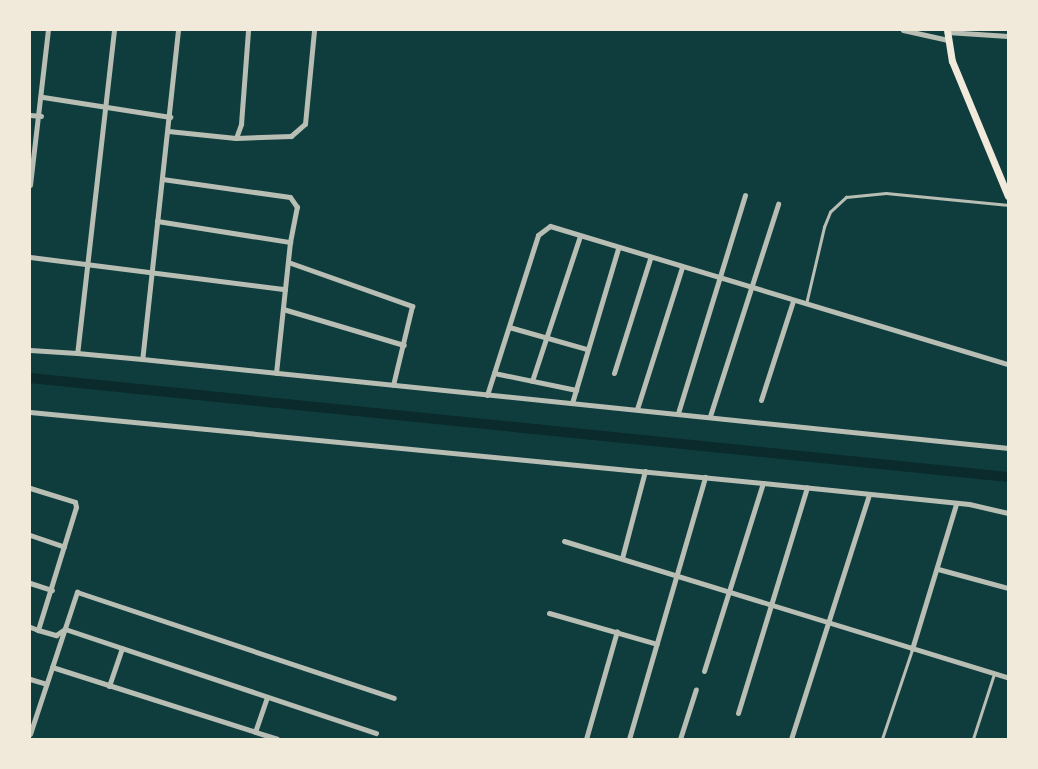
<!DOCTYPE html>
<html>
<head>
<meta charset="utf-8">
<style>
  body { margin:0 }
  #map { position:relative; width:1038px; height:769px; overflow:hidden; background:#0f3d3e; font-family:Rubik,sans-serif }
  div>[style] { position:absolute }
  .canal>* { height:10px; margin:-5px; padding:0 5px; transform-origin:5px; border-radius:5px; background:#0a2a2b }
  .service>* { height:2.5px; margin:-1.25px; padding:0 1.25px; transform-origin:1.25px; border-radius:1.25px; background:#b8beb3 }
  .minor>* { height:5px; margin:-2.5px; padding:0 2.5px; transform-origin:2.5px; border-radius:2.5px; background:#b8beb3 }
  .secondary>* { height:7px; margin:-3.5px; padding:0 3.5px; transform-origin:3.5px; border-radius:3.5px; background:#f1e9da }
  span { translate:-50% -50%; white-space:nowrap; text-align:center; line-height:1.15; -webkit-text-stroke:4px #f1e9da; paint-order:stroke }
  .frame { position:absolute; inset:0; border:31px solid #f1e9da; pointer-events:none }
</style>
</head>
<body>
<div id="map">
  <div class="canal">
    <i style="left:30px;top:378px;width:983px;rotate:5.78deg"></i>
  </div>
  <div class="service">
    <i style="left:806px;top:304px;width:79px;rotate:-76.8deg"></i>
    <i style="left:824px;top:227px;width:16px;rotate:-68deg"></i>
    <i style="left:830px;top:212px;width:22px;rotate:-43deg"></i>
    <i style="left:846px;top:197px;width:40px;rotate:-5.7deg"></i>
    <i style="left:886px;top:193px;width:123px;rotate:5.6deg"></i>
    <i style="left:882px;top:739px;width:94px;rotate:-71.4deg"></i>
    <i style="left:973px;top:739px;width:68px;rotate:-72.1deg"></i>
  </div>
  <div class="minor">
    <i style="left:114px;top:30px;width:325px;rotate:96.5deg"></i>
    <i style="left:77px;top:353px;width:65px;rotate:5.3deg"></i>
    <i style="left:178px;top:30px;width:331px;rotate:96.2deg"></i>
    <i style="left:142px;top:359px;width:871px;rotate:5.87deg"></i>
    <i style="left:903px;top:30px;width:46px;rotate:12.5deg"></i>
    <i style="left:947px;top:32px;width:61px;rotate:3.8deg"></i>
    <i style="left:43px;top:97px;width:129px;rotate:8.9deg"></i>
    <i style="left:30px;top:115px;width:11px;rotate:5deg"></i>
    <i style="left:168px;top:131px;width:68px;rotate:5.9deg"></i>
    <i style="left:236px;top:138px;width:15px;rotate:-70deg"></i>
    <i style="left:241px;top:124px;width:94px;rotate:-85.7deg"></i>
    <i style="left:236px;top:138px;width:55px;rotate:-2.1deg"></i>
    <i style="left:291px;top:136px;width:18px;rotate:-41deg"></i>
    <i style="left:305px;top:124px;width:94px;rotate:-84.5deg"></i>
    <i style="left:30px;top:185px;width:156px;rotate:-83.4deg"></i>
    <i style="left:157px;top:221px;width:135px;rotate:9deg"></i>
    <i style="left:290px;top:242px;width:36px;rotate:-79deg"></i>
    <i style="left:297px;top:207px;width:12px;rotate:-125deg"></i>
    <i style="left:290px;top:197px;width:129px;rotate:-172deg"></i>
    <i style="left:30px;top:257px;width:257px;rotate:7.2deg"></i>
    <i style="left:288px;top:262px;width:132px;rotate:19.5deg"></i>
    <i style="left:412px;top:306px;width:81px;rotate:103.5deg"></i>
    <i style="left:283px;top:309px;width:126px;rotate:16.6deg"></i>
    <i style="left:509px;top:327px;width:81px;rotate:15.8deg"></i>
    <i style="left:30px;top:350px;width:47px;rotate:3.7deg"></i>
    <i style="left:276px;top:373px;width:132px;rotate:-83.9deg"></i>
    <i style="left:494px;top:373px;width:84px;rotate:11.7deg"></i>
    <i style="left:614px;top:373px;width:120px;rotate:-72.5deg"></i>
    <i style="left:532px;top:381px;width:153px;rotate:-71.7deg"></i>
    <i style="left:487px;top:395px;width:168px;rotate:-72.3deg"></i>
    <i style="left:538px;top:235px;width:15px;rotate:-37deg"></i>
    <i style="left:550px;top:226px;width:478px;rotate:16.8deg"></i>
    <i style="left:761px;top:400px;width:104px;rotate:-72.1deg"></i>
    <i style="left:572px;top:403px;width:161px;rotate:-73.4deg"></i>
    <i style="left:637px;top:409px;width:149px;rotate:-72.4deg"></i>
    <i style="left:30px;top:412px;width:736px;rotate:5.53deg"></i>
    <i style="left:763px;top:483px;width:207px;rotate:5.8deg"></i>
    <i style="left:969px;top:504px;width:40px;rotate:13deg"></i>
    <i style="left:678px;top:413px;width:228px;rotate:-72.9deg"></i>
    <i style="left:710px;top:416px;width:223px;rotate:-72.2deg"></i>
    <i style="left:30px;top:488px;width:47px;rotate:17.3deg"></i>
    <i style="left:75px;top:502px;width:5px;rotate:79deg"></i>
    <i style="left:76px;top:507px;width:129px;rotate:107.2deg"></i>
    <i style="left:38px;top:630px;width:9px;rotate:-159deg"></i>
    <i style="left:30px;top:535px;width:36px;rotate:19deg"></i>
    <i style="left:564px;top:541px;width:465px;rotate:17.1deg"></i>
    <i style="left:622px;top:558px;width:90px;rotate:-75.2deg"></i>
    <i style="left:938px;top:569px;width:73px;rotate:15.2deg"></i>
    <i style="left:30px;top:583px;width:23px;rotate:18deg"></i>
    <i style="left:549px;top:613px;width:112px;rotate:16deg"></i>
    <i style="left:38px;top:630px;width:19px;rotate:16deg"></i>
    <i style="left:56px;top:635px;width:11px;rotate:-34deg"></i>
    <i style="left:65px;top:629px;width:328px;rotate:18.5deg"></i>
    <i style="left:912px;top:649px;width:152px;rotate:-73.1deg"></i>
    <i style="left:52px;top:667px;width:236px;rotate:17.7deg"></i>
    <i style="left:704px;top:671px;width:197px;rotate:-72.6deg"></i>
    <i style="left:30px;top:679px;width:17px;rotate:17deg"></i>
    <i style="left:109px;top:686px;width:40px;rotate:-71.1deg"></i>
    <i style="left:738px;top:713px;width:236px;rotate:-73deg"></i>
    <i style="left:255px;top:732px;width:37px;rotate:-71deg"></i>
    <i style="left:30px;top:734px;width:150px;rotate:-71.7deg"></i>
    <i style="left:77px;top:592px;width:334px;rotate:18.5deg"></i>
    <i style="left:586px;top:739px;width:112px;rotate:-74deg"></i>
    <i style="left:629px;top:739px;width:273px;rotate:-73.8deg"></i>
    <i style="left:680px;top:739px;width:52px;rotate:-72.3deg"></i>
    <i style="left:791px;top:739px;width:257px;rotate:-72.3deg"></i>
  </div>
  <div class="secondary">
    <i style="left:947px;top:30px;width:31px;rotate:81deg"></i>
    <i style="left:952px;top:61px;width:146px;rotate:67.5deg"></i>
  </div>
  <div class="frame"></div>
</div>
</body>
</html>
